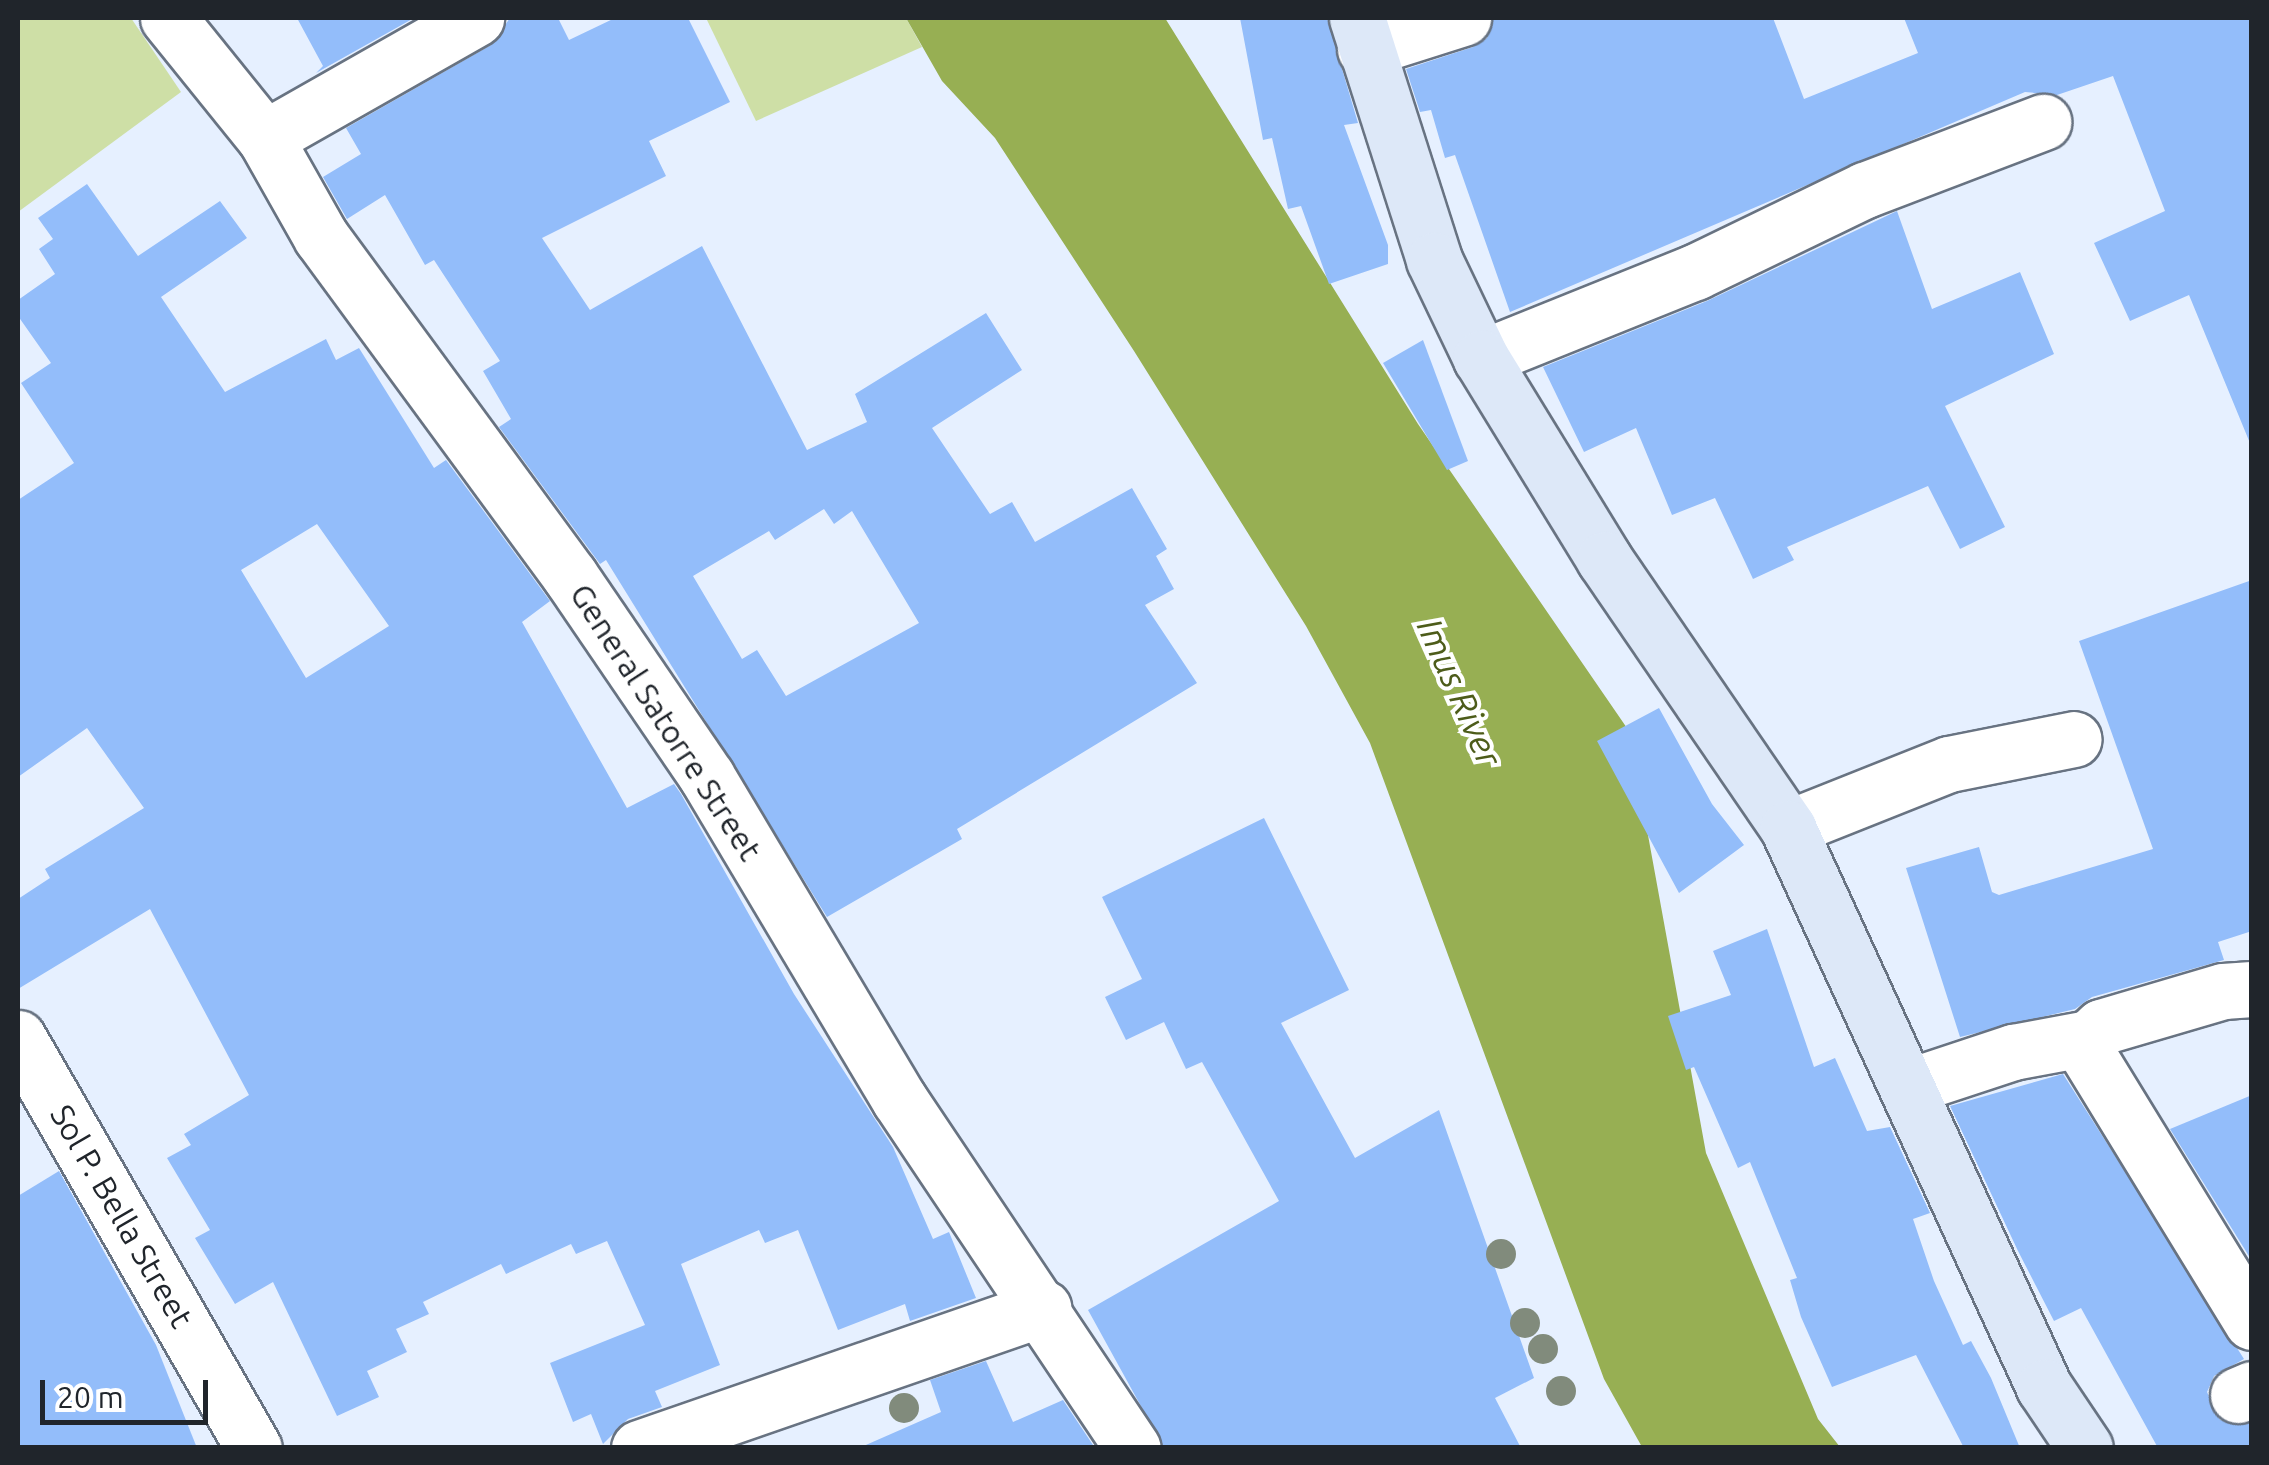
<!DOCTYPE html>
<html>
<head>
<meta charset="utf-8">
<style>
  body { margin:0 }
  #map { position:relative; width:2269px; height:1465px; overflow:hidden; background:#e6f0ff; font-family:Ubuntu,sans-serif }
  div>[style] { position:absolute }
  .green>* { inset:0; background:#cedfa6 }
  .water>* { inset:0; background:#97af53 }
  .building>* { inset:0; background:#93bdfa }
  .roads { filter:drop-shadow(2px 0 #687382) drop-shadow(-2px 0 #687382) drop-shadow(0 2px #687382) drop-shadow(0 -2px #687382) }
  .minor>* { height:55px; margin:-27.5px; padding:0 27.5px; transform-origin:27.5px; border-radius:27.5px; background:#fff }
  .major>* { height:55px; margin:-27.5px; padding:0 27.5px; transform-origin:27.5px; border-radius:27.5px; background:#dde8f8 }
  .trees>* { width:30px; height:30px; margin:-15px; border-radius:50%; background:#818b7c }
  span { translate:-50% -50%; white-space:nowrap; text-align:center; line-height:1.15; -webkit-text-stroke:8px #fff; paint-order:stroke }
  .street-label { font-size:32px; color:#20252b }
  .water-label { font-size:35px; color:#4d5c1a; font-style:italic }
  .frame { position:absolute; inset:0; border:20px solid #20252b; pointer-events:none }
  .scale { position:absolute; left:40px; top:1380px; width:168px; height:45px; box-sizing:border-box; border:5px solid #20252b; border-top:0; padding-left:12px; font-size:30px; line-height:35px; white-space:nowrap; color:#20252b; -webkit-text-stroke:8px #fff; paint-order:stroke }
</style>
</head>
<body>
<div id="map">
  <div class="green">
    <i style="clip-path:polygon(18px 18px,131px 18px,181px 92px,18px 212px)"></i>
    <i style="clip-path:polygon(706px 18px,906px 18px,922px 47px,756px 121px)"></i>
  </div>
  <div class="water">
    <i style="clip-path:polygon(906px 18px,1165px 18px,1418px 424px,1629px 731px,1706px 1153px,1818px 1419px,1840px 1447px,1642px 1447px,1604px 1379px,1370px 743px,1306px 626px,1134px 351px,995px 138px,942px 81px)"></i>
  </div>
  <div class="building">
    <i style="clip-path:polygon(297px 18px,414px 18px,316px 73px,323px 66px)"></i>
    <i style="clip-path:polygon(evenodd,510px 18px,558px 18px,569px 40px,615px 18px,688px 18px,730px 102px,649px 141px,666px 176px,542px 238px,590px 310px,702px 246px,807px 450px,867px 422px,855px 394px,986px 313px,1022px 370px,932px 428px,990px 514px,1012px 502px,1035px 542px,1132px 488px,1167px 549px,1156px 556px,1174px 589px,1145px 605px,1197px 683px,957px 829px,962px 839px,827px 917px,606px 560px,600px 564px,499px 427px,511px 419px,483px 371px,500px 361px,434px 260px,425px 265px,385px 195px,347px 219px,323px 177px,361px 154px,346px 128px,491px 45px,510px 18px,824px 509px,834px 524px,852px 511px,919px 623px,786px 696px,757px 650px,742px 659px,693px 576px,769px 531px,775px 540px,824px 509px)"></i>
    <i style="clip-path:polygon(1240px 18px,1327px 18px,1358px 123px,1344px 125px,1388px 245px,1388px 264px,1329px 284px,1301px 206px,1288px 209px,1272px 138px,1263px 140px)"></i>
    <i style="clip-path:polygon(1493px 18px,1773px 18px,1804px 99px,1918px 53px,1904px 18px,2252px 18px,2252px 448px,2189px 295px,2130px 321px,2094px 243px,2165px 211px,2113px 76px,2057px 95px,2025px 92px,1510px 312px,1455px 155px,1445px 158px,1431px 110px,1420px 112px,1406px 69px,1473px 47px,1487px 38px)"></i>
    <i style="clip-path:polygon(evenodd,87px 184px,138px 256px,220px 201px,247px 238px,161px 297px,225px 392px,326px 339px,336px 360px,359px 348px,434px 468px,446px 460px,550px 601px,522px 622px,627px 808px,674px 784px,681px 794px,794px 994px,893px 1147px,933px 1239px,949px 1232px,976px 1298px,910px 1321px,905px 1304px,838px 1330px,798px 1230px,765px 1243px,759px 1230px,681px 1264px,720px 1365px,655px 1391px,662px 1407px,628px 1419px,603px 1444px,591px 1414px,573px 1422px,550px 1363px,645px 1325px,607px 1241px,576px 1254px,571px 1244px,506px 1274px,501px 1264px,423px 1302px,429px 1314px,396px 1329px,407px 1352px,367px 1371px,379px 1397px,337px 1416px,273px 1282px,235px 1304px,195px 1238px,210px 1230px,167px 1158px,191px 1145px,184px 1134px,249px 1095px,150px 909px,18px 989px,18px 899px,50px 878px,45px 869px,144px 808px,87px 728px,18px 777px,18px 500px,74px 463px,21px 383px,51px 363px,18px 316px,18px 300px,55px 274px,39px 249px,53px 239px,38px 218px,87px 184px,317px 524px,389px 626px,306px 678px,241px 570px,317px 524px)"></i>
    <i style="clip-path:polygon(1897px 211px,1932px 309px,2020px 272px,2054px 354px,1945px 406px,2005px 527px,1960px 549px,1928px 486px,1787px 547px,1794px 560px,1753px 579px,1715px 498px,1672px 515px,1636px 428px,1584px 452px,1543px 367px,1707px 301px)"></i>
    <i style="clip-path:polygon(1423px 340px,1468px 461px,1447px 470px,1383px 363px)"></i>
    <i style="clip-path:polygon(2252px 580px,2252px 931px,2218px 942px,2224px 960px,2092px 997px,2075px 1009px,1960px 1037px,1906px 868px,1979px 847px,1992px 892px,1999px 895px,2153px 849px,2079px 641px)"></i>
    <i style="clip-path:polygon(1659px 708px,1712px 804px,1744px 845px,1679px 893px,1597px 741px)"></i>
    <i style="clip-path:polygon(1264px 818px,1349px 990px,1281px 1023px,1355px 1158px,1439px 1110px,1534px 1378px,1495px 1398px,1521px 1448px,1164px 1448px,1088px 1310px,1279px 1201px,1202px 1062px,1186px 1069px,1164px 1022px,1126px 1040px,1105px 997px,1142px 979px,1102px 897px)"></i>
    <i style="clip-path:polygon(1767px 929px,1814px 1067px,1835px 1058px,1867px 1131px,1890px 1127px,1930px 1213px,1913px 1219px,1934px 1281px,1963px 1345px,1971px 1341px,1991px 1378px,2020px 1448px,1964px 1448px,1916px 1355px,1832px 1387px,1801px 1317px,1790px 1280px,1797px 1278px,1750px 1162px,1738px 1168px,1694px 1067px,1686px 1070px,1668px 1016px,1731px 995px,1713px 951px)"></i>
    <i style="clip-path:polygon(2063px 1074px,2244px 1359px,2214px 1376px,2207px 1392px,2220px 1420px,2252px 1423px,2252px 1448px,2158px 1448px,2081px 1308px,2054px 1321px,2018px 1251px,1950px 1106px)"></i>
    <i style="clip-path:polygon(2252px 1095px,2252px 1261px,2170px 1129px)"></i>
    <i style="clip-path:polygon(59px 1171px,156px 1345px,197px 1448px,18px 1448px,18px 1196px)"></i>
    <i style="clip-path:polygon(986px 1361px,1013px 1422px,1063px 1400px,1095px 1448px,859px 1448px,941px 1412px,930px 1380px)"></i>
  </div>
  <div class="roads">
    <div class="minor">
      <i style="left:168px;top:18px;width:154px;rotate:51.1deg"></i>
      <i style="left:265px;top:138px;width:114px;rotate:60.5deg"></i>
      <i style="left:321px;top:237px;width:421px;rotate:53.7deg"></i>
      <i style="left:570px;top:576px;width:243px;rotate:55.7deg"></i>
      <i style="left:707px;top:777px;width:375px;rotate:59.2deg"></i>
      <i style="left:899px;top:1099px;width:420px;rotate:56.2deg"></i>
      <i style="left:1365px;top:49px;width:103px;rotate:-17.6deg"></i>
      <i style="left:265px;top:138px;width:243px;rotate:-29.6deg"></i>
      <i style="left:1481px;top:358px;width:231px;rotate:-21.9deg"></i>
      <i style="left:1695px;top:272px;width:189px;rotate:-25.8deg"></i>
      <i style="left:1865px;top:190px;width:191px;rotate:-20.9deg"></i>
      <i style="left:1788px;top:828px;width:173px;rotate:-21.7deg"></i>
      <i style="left:1949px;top:764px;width:127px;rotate:-11.3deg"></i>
      <i style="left:2252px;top:989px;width:29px;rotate:176deg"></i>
      <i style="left:2223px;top:991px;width:127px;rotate:163.6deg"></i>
      <i style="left:2101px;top:1027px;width:26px;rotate:137deg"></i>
      <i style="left:2082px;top:1045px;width:325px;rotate:58.5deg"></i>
      <i style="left:18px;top:1038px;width:473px;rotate:60.1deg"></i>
      <i style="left:1907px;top:1087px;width:112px;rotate:-18.3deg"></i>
      <i style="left:2013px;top:1052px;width:71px;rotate:-10.5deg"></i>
      <i style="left:2238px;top:1395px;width:15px;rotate:-23deg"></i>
      <i style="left:639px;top:1448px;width:428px;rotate:-19.1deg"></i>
    </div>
    <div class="major">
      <i style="left:1357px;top:18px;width:254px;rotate:72.3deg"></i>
      <i style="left:1434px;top:260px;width:109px;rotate:64.4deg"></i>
      <i style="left:1481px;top:358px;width:236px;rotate:58.5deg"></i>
      <i style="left:1604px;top:559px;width:326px;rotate:55.6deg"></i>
      <i style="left:1788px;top:828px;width:615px;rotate:65.39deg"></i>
      <i style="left:2044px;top:1387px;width:73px;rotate:56.1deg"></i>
    </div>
  </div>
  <div class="trees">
    <i style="left:1501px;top:1254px"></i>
    <i style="left:1525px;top:1323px"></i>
    <i style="left:1543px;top:1349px"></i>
    <i style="left:1561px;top:1391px"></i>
    <i style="left:904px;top:1408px"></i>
  </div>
  <div class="street-label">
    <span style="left:666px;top:722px;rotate:57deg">General Satorre Street</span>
    <span style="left:122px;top:1216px;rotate:60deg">Sol P. Bella Street</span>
  </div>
  <div class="water-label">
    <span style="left:1460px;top:692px;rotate:66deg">Imus River</span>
  </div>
  <div class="frame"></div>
  <div class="scale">20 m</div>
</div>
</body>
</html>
